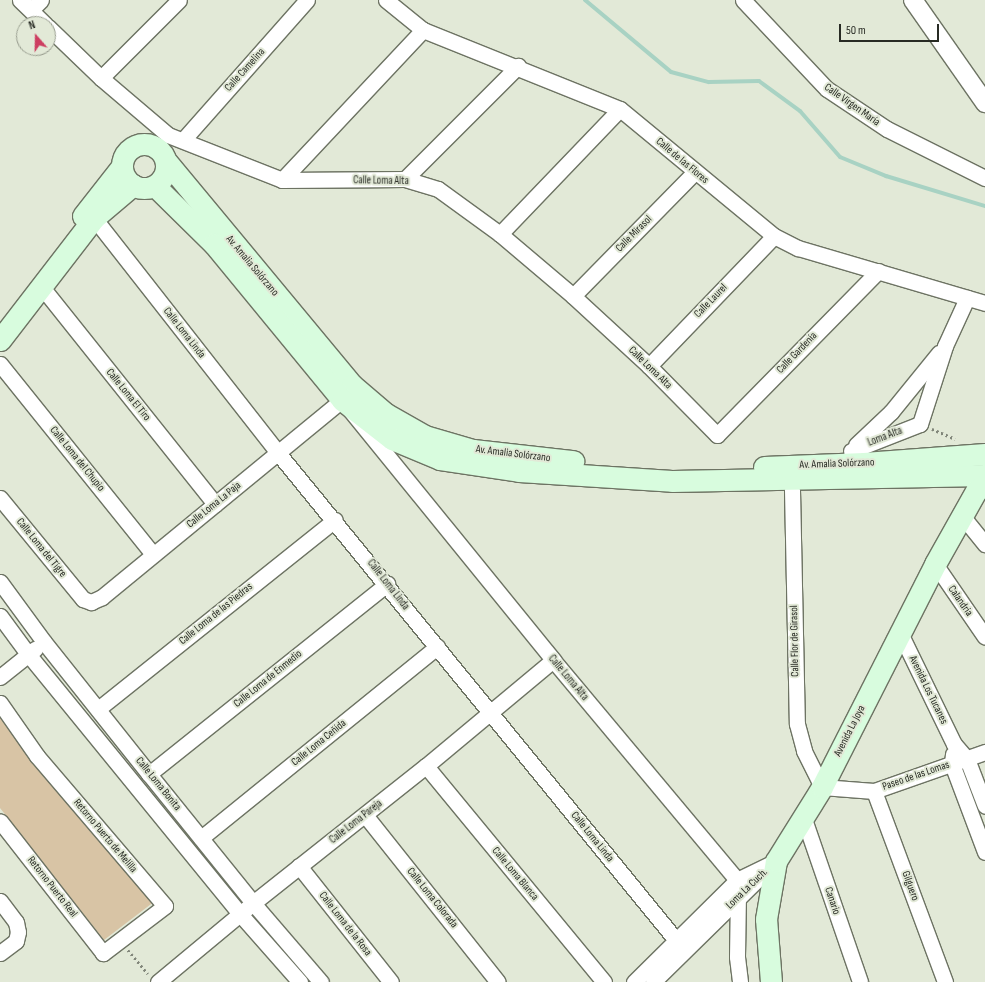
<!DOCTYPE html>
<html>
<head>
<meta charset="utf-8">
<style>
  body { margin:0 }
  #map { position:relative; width:985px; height:982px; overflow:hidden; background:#e2e9d7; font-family:"Sofia Sans Condensed",sans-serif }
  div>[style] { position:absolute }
  .green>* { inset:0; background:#d8c4a5 }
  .stream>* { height:4px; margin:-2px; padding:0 2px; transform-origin:2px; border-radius:2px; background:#a8d2c3 }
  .path>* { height:2.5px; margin-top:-1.25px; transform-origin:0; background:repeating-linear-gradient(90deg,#81867a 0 2px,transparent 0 5px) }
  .roads { filter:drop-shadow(1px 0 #6d7363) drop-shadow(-1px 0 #6d7363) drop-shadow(0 1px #6d7363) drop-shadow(0 -1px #6d7363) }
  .minor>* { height:15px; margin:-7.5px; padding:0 7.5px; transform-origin:7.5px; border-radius:7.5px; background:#fff }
  .tertiary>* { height:18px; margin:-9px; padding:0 9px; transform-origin:9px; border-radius:9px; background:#fff }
  .secondary>* { height:21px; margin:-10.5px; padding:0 10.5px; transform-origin:10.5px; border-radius:10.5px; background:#d8fcde }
  .secondary>.ring { margin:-10.5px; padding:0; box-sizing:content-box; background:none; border:21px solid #d8fcde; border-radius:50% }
  span { translate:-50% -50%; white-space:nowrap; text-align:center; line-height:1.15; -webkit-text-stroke:4px #e2e9d7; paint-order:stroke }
  .street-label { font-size:11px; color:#282b24 }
  .north { position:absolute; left:16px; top:16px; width:40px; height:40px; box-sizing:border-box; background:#e2e9d7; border:1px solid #989d8f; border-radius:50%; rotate:340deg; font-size:11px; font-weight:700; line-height:16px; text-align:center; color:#282b24 }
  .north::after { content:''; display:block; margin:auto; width:14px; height:18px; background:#cd3e61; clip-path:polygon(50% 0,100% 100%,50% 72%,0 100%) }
  .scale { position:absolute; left:839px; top:24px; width:100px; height:18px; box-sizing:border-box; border:2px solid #282b24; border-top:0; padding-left:5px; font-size:12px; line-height:14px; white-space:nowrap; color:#282b24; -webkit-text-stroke:3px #e2e9d7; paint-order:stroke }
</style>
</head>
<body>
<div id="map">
  <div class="green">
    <i style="clip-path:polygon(0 718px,31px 760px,155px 901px,104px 940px,0 808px)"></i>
  </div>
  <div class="stream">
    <i style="left:585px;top:0;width:112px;rotate:39.9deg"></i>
    <i style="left:671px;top:72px;width:39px;rotate:15deg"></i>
    <i style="left:709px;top:82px;width:50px;rotate:-1.1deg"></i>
    <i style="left:759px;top:81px;width:51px;rotate:36.2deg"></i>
    <i style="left:800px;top:111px;width:61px;rotate:49deg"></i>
    <i style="left:840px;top:157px;width:50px;rotate:22.4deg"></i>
    <i style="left:886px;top:176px;width:103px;rotate:16.9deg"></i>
  </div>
  <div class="path">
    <i style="left:932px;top:429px;width:25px;rotate:23deg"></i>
    <i style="left:128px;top:950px;width:31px;rotate:50deg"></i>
  </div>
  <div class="roads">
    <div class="minor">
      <i style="left:20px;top:0;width:35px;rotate:44deg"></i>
      <i style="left:386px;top:0;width:48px;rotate:39deg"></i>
      <i style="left:423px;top:30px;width:212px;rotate:21.9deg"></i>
      <i style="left:620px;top:109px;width:200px;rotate:39.5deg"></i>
      <i style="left:774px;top:236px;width:27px;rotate:27deg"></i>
      <i style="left:798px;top:248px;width:195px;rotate:16.4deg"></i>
      <i style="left:743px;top:0;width:122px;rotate:46.7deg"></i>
      <i style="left:827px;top:89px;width:72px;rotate:33.7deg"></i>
      <i style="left:887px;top:129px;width:110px;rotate:26.6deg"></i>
      <i style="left:31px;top:10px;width:14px;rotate:-45deg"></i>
      <i style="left:48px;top:27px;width:74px;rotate:43.9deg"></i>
      <i style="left:101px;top:78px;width:88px;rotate:40.4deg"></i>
      <i style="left:168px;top:135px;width:123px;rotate:21.5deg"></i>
      <i style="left:282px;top:180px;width:123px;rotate:-0.5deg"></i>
      <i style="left:405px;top:179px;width:34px;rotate:17deg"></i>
      <i style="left:438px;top:189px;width:77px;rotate:36deg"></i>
      <i style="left:500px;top:234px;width:96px;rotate:40.3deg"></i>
      <i style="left:573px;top:296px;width:103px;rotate:42.6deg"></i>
      <i style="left:649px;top:366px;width:97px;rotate:45.4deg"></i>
      <i style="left:717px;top:435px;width:230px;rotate:-45.5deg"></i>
      <i style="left:101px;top:78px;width:110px;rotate:-45deg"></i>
      <i style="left:183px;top:140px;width:187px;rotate:-48.5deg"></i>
      <i style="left:405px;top:179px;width:160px;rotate:-45deg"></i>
      <i style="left:282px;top:180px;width:206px;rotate:-46.8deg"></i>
      <i style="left:94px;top:218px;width:298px;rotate:51.9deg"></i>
      <i style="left:278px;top:453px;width:642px;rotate:50.75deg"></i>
      <i style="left:500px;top:234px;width:173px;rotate:-46.2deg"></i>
      <i style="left:41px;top:286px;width:279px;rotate:51.4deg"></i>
      <i style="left:573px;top:296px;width:173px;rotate:-45.5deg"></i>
      <i style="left:0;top:364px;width:244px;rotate:51.2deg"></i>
      <i style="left:649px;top:366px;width:180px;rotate:-46.1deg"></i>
      <i style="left:856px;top:445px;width:48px;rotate:-43.3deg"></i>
      <i style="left:891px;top:412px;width:76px;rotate:-50.9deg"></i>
      <i style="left:851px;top:451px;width:74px;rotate:-21.4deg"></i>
      <i style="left:920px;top:424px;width:82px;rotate:-72.2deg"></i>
      <i style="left:945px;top:346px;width:53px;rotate:-65.4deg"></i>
      <i style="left:792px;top:490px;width:234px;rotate:88.8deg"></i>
      <i style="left:797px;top:724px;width:28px;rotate:75deg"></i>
      <i style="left:804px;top:751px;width:40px;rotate:63.4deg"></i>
      <i style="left:822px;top:787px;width:52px;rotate:4.4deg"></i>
      <i style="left:874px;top:791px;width:118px;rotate:-19.4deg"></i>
      <i style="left:0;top:498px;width:131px;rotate:50.6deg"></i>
      <i style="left:83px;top:599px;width:9px;rotate:21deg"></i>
      <i style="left:91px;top:602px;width:12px;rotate:-24deg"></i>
      <i style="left:102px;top:597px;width:310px;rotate:-39.4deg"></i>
      <i style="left:342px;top:400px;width:335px;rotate:50.9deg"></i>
      <i style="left:553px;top:660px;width:287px;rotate:50.1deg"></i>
      <i style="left:963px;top:517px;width:35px;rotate:51deg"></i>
      <i style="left:935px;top:564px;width:88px;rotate:55.6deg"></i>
      <i style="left:0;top:582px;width:74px;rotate:53.7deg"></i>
      <i style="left:44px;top:642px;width:169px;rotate:51.5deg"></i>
      <i style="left:149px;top:774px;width:166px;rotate:51.1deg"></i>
      <i style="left:253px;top:903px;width:104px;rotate:49.3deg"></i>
      <i style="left:0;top:616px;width:47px;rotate:53.6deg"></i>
      <i style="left:28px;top:654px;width:335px;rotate:50.8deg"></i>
      <i style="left:240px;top:914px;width:91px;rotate:48.6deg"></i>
      <i style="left:901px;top:635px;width:121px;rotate:64.1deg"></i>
      <i style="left:954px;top:744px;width:20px;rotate:49deg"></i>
      <i style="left:967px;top:759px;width:50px;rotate:69deg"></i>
      <i style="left:0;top:677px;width:45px;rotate:-38.7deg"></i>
      <i style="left:0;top:703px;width:65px;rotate:55.1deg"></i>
      <i style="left:37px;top:756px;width:197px;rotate:49.5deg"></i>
      <i style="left:165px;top:906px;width:78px;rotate:142.8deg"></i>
      <i style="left:103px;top:953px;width:167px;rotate:-128deg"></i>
      <i style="left:98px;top:709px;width:303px;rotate:-38.6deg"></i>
      <i style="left:953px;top:754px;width:10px;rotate:96deg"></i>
      <i style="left:952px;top:764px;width:94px;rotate:69.4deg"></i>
      <i style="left:426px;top:766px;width:280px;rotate:50.5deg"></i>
      <i style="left:149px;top:774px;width:305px;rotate:-38.6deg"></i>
      <i style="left:874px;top:791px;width:204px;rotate:69.6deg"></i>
      <i style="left:365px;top:815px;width:213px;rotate:51.5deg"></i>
      <i style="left:804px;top:819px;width:172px;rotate:71deg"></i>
      <i style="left:201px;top:838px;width:304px;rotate:-39deg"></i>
      <i style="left:299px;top:866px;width:148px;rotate:51.6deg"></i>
      <i style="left:738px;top:893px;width:64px;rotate:90.9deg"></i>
      <i style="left:737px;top:957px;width:25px;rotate:83deg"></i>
      <i style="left:0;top:901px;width:26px;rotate:53deg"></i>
      <i style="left:16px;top:922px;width:10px;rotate:79deg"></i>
      <i style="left:18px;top:932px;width:9px;rotate:103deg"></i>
      <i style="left:16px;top:941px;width:20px;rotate:143deg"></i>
      <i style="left:158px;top:982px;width:124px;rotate:-39.7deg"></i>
      <i style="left:253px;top:903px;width:221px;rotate:-38.4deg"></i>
      <i style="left:426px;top:766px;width:165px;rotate:-39.8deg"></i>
      <i style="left:634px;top:982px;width:145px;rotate:-44.7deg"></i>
      <i style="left:737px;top:880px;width:43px;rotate:-26deg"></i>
      <i style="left:653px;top:982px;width:160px;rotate:-44.5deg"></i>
    </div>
    <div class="tertiary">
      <i style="left:913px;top:0;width:126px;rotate:55deg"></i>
    </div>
    <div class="secondary">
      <i class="ring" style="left:122px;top:144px;width:23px;height:23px"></i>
      <i style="left:166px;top:161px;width:291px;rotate:50.3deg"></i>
      <i style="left:352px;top:385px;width:45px;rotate:40.5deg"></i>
      <i style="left:386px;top:414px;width:45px;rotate:29.4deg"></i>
      <i style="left:425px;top:436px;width:50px;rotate:16.3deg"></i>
      <i style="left:473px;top:450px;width:101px;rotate:6.3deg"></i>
      <i style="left:155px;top:186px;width:83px;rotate:44.5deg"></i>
      <i style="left:214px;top:244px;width:202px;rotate:50.6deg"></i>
      <i style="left:342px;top:400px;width:63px;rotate:38deg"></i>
      <i style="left:392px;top:439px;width:52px;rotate:22.6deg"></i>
      <i style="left:440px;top:459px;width:80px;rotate:8.6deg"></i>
      <i style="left:519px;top:471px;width:153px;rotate:3.7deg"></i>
      <i style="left:672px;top:481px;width:313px;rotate:-1.1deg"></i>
      <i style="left:83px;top:216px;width:63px;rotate:-52deg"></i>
      <i style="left:0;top:340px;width:154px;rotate:-52.4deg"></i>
      <i style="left:94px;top:218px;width:51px;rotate:-40.2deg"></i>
      <i style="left:764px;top:467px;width:100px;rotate:-2.3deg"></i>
      <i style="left:864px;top:463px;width:121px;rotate:-4.3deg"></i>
      <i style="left:771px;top:982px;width:63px;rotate:-94.5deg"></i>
      <i style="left:766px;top:919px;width:59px;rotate:-80.2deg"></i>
      <i style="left:776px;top:861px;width:87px;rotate:-58.1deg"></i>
      <i style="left:822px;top:787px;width:250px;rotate:-63.1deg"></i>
      <i style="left:935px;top:564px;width:84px;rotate:-60.7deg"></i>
      <i style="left:976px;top:491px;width:11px;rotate:-38deg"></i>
    </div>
  </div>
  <div class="street-label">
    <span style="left:245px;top:70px;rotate:-48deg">Calle Camelina</span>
    <span style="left:852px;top:105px;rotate:35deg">Calle Virgen María</span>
    <span style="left:682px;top:161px;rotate:40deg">Calle de las Flores</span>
    <span style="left:381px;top:181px;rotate:1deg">Calle Loma Alta</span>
    <span style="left:634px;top:234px;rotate:-45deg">Calle Mirasol</span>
    <span style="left:252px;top:266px;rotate:50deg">Av. Amalia Solórzano</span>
    <span style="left:711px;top:301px;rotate:-46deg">Calle Laurel</span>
    <span style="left:184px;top:333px;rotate:52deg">Calle Loma Linda</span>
    <span style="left:797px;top:353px;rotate:-46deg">Calle Gardenia</span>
    <span style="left:650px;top:368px;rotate:44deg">Calle Loma Alta</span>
    <span style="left:128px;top:395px;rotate:51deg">Calle Loma El Tiro</span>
    <span style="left:885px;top:437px;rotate:-21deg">Loma Alta</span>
    <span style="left:513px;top:454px;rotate:7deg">Av. Amalia Solórzano</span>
    <span style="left:77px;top:459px;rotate:51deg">Calle Loma del Chupio</span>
    <span style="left:837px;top:464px;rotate:-2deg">Av. Amalia Solórzano</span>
    <span style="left:214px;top:505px;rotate:-39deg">Calle Loma La Paja</span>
    <span style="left:41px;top:548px;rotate:51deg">Calle Loma del Tigre</span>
    <span style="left:388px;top:585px;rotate:52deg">Calle Loma Linda</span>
    <span style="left:960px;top:601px;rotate:55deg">Calandria</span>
    <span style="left:216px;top:614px;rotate:-39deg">Calle Loma de las Piedras</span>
    <span style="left:795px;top:641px;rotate:-91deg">Calle Flor de Girasol</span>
    <span style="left:568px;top:678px;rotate:50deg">Calle Loma Alta</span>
    <span style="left:268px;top:679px;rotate:-39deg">Calle Loma de Enmedio</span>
    <span style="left:928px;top:690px;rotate:64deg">Avenida Los Tucanes</span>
    <span style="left:850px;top:731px;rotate:-63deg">Avenida La Joya</span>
    <span style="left:319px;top:743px;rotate:-39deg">Calle Loma Ceñida</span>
    <span style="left:916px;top:776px;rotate:-19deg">Paseo de las Lomas</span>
    <span style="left:158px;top:784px;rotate:51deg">Calle Loma Bonita</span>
    <span style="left:356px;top:822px;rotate:-38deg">Calle Loma Pareja</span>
    <span style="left:105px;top:836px;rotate:50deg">Retorno Puerto de Melilla</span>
    <span style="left:592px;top:837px;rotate:51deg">Calle Loma Linda</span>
    <span style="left:515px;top:874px;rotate:50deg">Calle Loma Blanca</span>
    <span style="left:910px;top:886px;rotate:70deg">Gilguero</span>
    <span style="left:52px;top:887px;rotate:52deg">Retorno Puerto Real</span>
    <span style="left:747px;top:889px;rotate:-44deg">Loma La Cuch.</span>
    <span style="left:432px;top:898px;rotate:51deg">Calle Loma Colorada</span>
    <span style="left:832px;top:901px;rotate:71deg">Canario</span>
    <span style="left:345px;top:924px;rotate:52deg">Calle Loma de la Rosa</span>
  </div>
  <div class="north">N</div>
  <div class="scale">50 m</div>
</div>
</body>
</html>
